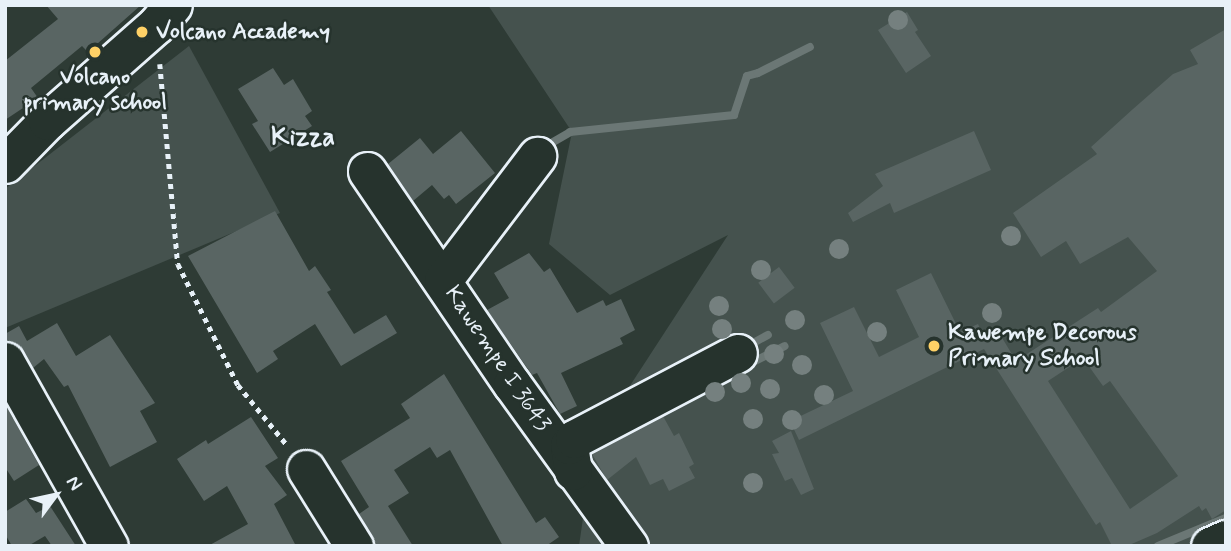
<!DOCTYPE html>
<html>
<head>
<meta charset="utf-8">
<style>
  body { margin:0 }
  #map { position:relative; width:1231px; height:551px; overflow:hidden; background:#2e3b35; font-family:Mynerve,sans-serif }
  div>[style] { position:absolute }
  .green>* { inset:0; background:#45524e }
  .stream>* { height:8px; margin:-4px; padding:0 4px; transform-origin:4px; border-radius:4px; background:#6b7775 }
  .building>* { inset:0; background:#596563; transform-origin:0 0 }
  .path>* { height:4.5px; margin-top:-2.25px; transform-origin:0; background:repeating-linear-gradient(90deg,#e8f1f8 0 5px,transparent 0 10px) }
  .roads { filter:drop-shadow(2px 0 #e8f1f8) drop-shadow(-2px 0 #e8f1f8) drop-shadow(0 2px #e8f1f8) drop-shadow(0 -2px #e8f1f8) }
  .minor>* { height:37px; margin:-18.5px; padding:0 18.5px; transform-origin:18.5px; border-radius:18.5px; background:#26332d }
  .trees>* { width:20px; height:20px; margin:-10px; border-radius:50%; background:#75807f }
  .dots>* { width:19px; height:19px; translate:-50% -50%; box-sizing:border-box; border:4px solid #26332d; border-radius:50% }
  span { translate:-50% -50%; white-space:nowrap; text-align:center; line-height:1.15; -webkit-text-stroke:5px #26332d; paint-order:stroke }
  .poi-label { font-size:23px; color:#e8f1f8; font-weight:700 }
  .left { translate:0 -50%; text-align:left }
  .street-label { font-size:23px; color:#e8f1f8 }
  .quarter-label { font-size:26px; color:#e8f1f8; font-weight:700 }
  .frame { position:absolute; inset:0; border:7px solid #e8f1f8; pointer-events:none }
  .north { position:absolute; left:21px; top:460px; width:70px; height:70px; -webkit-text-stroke:5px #26332d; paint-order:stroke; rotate:57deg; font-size:19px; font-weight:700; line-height:28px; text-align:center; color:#e8f1f8 }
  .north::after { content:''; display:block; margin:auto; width:24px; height:32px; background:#e8f1f8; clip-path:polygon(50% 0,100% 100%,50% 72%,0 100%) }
</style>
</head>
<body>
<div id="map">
  <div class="green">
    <i style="clip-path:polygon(488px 5px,1226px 5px,1226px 546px,579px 546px,594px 441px,728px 235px,610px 295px,549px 244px,572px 132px)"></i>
    <i style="clip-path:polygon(189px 46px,280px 213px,5px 328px,5px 189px)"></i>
  </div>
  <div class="stream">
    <i style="left:541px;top:149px;width:34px;rotate:-30deg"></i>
    <i style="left:570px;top:132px;width:165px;rotate:-5.9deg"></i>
    <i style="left:734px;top:115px;width:41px;rotate:-71.6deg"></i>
    <i style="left:747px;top:76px;width:11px;rotate:-15deg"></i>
    <i style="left:758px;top:73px;width:58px;rotate:-26.6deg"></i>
    <i style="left:746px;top:347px;width:25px;rotate:-29deg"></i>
    <i style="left:747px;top:365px;width:42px;rotate:-26.6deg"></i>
    <i style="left:1158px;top:546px;width:74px;rotate:-22.4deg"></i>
  </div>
  <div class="building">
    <i style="clip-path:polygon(46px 5px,141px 5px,88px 52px,82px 46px,31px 88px,38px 98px,5px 120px,5px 61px,58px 19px)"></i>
    <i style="clip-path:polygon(907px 12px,918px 30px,915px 32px,931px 56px,906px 73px,878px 30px)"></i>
    <i style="clip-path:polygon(evenodd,1226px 29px,1226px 510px,1212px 519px,1206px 508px,1202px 511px,1199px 506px,1157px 533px,1127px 546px,1112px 546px,1100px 522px,1096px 525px,984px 349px,799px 440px,790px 421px,853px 391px,820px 323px,854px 307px,879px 357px,919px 337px,896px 290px,931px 273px,960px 332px,978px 324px,982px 333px,995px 326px,1016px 361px,1098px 308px,1101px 312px,1157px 271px,1128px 237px,1080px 264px,1066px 241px,1041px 257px,1013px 213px,1097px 154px,1091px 147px,1133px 109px,1173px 74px,1198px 64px,1190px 50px,1226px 29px,1083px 358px,1103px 386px,1110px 381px,1178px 476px,1130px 509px,1048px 381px,1083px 358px)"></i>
    <i style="clip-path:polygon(273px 68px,284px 85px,293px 79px,312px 111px,305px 116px,312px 126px,270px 152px,252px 124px,258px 121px,238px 89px)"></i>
    <i style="clip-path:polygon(461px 131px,495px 173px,456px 204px,449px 195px,444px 199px,432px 185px,413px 201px,388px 164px,420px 138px,433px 154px)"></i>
    <i style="clip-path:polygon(974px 131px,991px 170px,894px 213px,890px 203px,853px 222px,848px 213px,883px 186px,875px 174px)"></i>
    <i style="clip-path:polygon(275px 211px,309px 271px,315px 266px,331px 290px,327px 292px,354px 334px,386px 315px,397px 333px,341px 366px,315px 324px,273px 351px,278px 359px,257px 373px,188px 256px)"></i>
    <i style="clip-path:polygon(529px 253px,544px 272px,550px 268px,577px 313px,603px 300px,606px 306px,621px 299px,635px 330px,620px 338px,623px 344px,561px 373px,577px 406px,560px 414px,537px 373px,532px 375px,487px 310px,509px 298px,494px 273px)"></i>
    <i style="left:779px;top:267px;width:26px;height:26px;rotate:53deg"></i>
    <i style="clip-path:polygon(57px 323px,76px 356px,110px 335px,155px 403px,140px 411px,157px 442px,110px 467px,68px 385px,64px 387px,44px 359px,33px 368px,16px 343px,5px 340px,5px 334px,19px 326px,27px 341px)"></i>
    <i style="clip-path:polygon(444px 374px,536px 523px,545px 517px,559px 537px,546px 546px,503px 546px,450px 450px,437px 458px,430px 447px,394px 470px,409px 493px,388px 506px,413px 546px,375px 546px,359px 514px,369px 507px,341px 461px,410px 418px,401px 404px)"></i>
    <i style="clip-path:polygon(5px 404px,39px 465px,14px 481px,5px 467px)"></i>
    <i style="clip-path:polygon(663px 416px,674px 436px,679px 433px,694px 464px,689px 467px,695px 478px,669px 491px,663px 479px,650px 485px,636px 457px,607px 480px,592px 454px)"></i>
    <i style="clip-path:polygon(251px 417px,278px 458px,265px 466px,287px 495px,274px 504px,296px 546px,208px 546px,248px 524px,227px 486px,204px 501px,177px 459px,206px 440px,208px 444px)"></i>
    <i style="clip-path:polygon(791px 431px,814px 489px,801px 495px,792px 478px,785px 481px,772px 454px,779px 453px,772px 441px)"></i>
    <i style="clip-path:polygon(26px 499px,36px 513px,50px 506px,76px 546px,52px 546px,45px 536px,28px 546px,12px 546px,5px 534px,5px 512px)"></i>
  </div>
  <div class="path">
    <i style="left:160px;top:64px;width:201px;rotate:84.9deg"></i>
    <i style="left:178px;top:264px;width:135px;rotate:63.6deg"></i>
    <i style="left:238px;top:385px;width:79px;rotate:50.7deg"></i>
  </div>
  <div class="roads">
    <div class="minor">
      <i style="left:5px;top:164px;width:60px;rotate:-45.7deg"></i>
      <i style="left:47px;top:121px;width:145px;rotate:-41.4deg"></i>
      <i style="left:156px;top:25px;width:26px;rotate:-50deg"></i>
      <i style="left:367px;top:171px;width:258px;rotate:55.8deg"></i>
      <i style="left:512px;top:384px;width:200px;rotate:54.2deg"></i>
      <i style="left:443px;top:280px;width:156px;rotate:-52.8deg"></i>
      <i style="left:5px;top:361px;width:212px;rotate:60.7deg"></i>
      <i style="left:306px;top:469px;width:91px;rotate:58.1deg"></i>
      <i style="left:573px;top:471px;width:26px;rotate:-99deg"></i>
      <i style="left:569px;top:445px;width:8px;rotate:-50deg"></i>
      <i style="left:574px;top:439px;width:185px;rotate:-27.7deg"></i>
      <i style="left:1210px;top:546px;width:17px;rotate:-24deg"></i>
    </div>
  </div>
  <div class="trees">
    <i style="left:898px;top:20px"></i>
    <i style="left:1011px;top:236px"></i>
    <i style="left:839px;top:249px"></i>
    <i style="left:761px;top:270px"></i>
    <i style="left:719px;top:306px"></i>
    <i style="left:992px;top:313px"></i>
    <i style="left:795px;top:320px"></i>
    <i style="left:722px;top:329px"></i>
    <i style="left:877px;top:332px"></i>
    <i style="left:774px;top:354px"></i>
    <i style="left:802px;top:365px"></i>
    <i style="left:741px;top:383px"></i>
    <i style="left:770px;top:389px"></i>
    <i style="left:715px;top:392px"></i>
    <i style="left:824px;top:395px"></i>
    <i style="left:753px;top:419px"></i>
    <i style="left:792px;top:420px"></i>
    <i style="left:753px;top:483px"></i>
  </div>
  <div class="dots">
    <i style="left:142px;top:32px;background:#ffd166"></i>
    <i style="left:95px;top:52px;background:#ffd166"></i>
    <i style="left:934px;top:346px;background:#ffd166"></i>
  </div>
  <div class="poi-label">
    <span class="left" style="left:156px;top:32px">Volcano Accademy</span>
    <span style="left:95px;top:90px">Volcano<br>primary school</span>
    <span class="left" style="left:948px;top:346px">Kawempe Decorous<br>Primary School</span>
  </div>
  <div class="street-label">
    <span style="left:497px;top:359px;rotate:56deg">Kawempe I 3643</span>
  </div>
  <div class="quarter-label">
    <span style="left:303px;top:139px">Kizza</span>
  </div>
  <div class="frame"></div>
  <div class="north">N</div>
</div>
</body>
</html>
